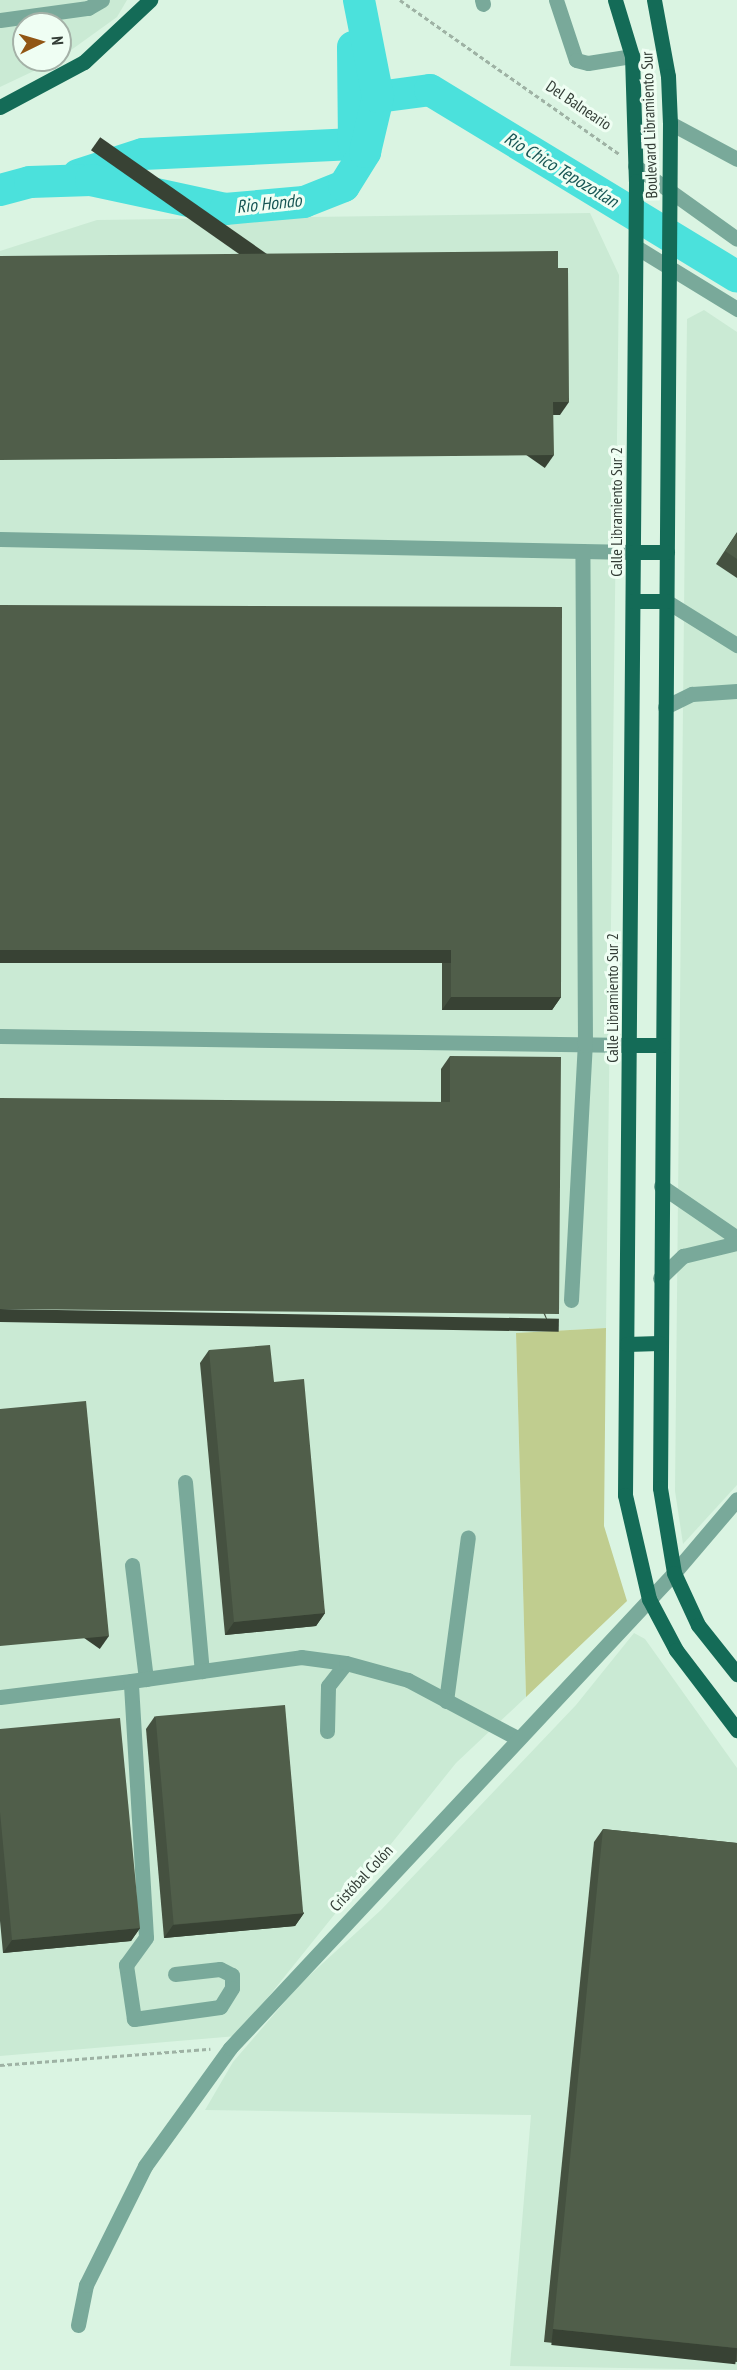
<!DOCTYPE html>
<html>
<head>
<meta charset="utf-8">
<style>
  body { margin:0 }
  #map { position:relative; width:737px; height:2370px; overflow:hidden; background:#daf4e2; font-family:"PT Sans Narrow",sans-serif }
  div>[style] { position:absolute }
  .built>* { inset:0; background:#caead4 }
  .green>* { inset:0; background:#c0cd8f }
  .river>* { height:32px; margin:-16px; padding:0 16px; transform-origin:16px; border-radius:16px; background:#4be1dc }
  .path>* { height:3px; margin-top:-1.5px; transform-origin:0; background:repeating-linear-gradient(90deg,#9eb2a4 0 4.5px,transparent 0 7.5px) }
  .minor>* { height:15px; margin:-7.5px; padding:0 7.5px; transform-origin:7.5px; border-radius:7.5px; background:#79a99a }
  .major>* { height:15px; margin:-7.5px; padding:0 7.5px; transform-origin:7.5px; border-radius:7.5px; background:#146b57 }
  .wall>* { inset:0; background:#455140 }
  .shaded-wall>* { inset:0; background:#384234; transform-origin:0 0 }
  .building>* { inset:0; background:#505e4a; transform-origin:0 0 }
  span { translate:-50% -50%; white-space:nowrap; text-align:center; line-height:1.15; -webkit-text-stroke:6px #effef3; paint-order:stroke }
  .street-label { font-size:16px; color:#333d36 }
  .water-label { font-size:18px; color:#175654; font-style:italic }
  .north { position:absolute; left:12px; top:12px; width:60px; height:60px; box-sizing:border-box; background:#effef3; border:2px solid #a4b1a7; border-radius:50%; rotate:85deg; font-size:16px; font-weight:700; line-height:24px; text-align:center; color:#333d36 }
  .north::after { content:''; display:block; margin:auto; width:21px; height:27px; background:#915614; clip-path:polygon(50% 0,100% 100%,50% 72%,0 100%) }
</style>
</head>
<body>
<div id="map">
  <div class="built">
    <i style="clip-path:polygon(0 0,127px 0,117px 17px,60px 58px,60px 24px,24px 24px,24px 60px,57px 60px,0 87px)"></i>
    <i style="clip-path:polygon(590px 213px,619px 275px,606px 1328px,516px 1333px,526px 1697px,456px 1763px,237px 2036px,0 2056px,0 251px,97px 220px)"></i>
    <i style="clip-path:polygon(704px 310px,737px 332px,737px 1485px,683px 1544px,675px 1491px,687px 319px)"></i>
    <i style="clip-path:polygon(634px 1633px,645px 1639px,737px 1768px,737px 2370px,510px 2366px,531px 2115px,205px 2110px,233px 2062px,300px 1984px,381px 1910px,576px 1705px)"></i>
  </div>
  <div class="green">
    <i style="clip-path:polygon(606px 1328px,604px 1526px,627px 1601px,526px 1697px,516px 1333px)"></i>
  </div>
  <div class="river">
    <i style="left:378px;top:97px;width:52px;rotate:-7.7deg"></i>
    <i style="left:430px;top:90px;width:359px;rotate:31.3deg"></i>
    <i style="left:78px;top:175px;width:68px;rotate:-17.9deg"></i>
    <i style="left:143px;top:154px;width:211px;rotate:-2.7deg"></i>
    <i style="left:354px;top:144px;width:97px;rotate:-90.6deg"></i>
    <i style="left:0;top:190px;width:31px;rotate:-15deg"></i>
    <i style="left:30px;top:182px;width:61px;rotate:-1.9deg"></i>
    <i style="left:91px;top:180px;width:137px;rotate:12.2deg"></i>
    <i style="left:225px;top:209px;width:79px;rotate:-5.1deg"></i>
    <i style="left:304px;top:202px;width:43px;rotate:-21.8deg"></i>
    <i style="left:344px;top:186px;width:40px;rotate:-58deg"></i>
    <i style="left:365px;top:152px;width:57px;rotate:-76.7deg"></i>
    <i style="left:378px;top:97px;width:99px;rotate:-101.1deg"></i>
  </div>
  <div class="path">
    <i style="left:400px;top:0;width:268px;rotate:35.1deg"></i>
    <i style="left:0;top:2065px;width:211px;rotate:-4.4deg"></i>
  </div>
  <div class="minor">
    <i style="left:482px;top:0;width:4px;rotate:76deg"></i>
    <i style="left:556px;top:0;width:63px;rotate:71.6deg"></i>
    <i style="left:576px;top:60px;width:12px;rotate:14deg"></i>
    <i style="left:588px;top:63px;width:45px;rotate:-9deg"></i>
    <i style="left:0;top:20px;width:89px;rotate:-7.8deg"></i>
    <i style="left:88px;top:8px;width:16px;rotate:-30deg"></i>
    <i style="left:670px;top:123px;width:76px;rotate:28.2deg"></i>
    <i style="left:635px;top:166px;width:125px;rotate:35.6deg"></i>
    <i style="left:636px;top:247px;width:119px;rotate:31.5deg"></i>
    <i style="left:0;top:539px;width:633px;rotate:1.18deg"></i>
    <i style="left:666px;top:601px;width:84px;rotate:31.8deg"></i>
    <i style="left:665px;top:707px;width:30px;rotate:-26deg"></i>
    <i style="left:692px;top:694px;width:45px;rotate:-3.8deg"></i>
    <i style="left:0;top:1036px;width:629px;rotate:0.82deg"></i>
    <i style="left:661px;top:1186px;width:92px;rotate:34.4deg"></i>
    <i style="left:660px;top:1278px;width:32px;rotate:-44deg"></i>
    <i style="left:683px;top:1256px;width:56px;rotate:-13.5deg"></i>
    <i style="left:571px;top:1300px;width:255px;rotate:-86.9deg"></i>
    <i style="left:585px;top:1045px;width:494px;rotate:-90.3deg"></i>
    <i style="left:185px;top:1482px;width:190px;rotate:84.9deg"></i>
    <i style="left:132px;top:1565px;width:115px;rotate:83deg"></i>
    <i style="left:0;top:1697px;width:132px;rotate:-7deg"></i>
    <i style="left:446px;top:1701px;width:165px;rotate:-82.4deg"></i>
    <i style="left:327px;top:1731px;width:45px;rotate:-88.7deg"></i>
    <i style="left:328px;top:1686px;width:29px;rotate:-52deg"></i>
    <i style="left:175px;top:1974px;width:45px;rotate:-6.3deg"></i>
    <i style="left:220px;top:1969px;width:13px;rotate:27deg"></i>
    <i style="left:232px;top:1975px;width:13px;rotate:90deg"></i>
    <i style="left:232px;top:1988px;width:22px;rotate:122deg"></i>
    <i style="left:220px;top:2007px;width:87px;rotate:172.1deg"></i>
    <i style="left:134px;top:2019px;width:55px;rotate:-98.4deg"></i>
    <i style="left:126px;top:1965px;width:34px;rotate:-54deg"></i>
    <i style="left:146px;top:1937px;width:256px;rotate:-93.4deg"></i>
    <i style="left:131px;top:1681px;width:172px;rotate:-8deg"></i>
    <i style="left:301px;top:1657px;width:45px;rotate:7.6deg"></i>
    <i style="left:346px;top:1663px;width:64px;rotate:15.3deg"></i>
    <i style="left:408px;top:1680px;width:123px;rotate:28deg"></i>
    <i style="left:78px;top:2325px;width:41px;rotate:-78.7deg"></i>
    <i style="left:86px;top:2285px;width:133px;rotate:-63.6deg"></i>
    <i style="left:145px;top:2166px;width:145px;rotate:-54.2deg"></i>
    <i style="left:230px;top:2048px;width:650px;rotate:-46.93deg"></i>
    <i style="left:674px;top:1573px;width:97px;rotate:-49.6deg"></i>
  </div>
  <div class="major">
    <i style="left:615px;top:0;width:59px;rotate:73.1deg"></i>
    <i style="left:632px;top:56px;width:125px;rotate:88.2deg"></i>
    <i style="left:636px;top:181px;width:1314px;rotate:90.48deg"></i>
    <i style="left:625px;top:1495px;width:107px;rotate:77deg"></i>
    <i style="left:649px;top:1599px;width:58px;rotate:62.1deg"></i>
    <i style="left:676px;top:1650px;width:101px;rotate:52.7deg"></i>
    <i style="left:654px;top:0;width:77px;rotate:79.6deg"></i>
    <i style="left:668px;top:76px;width:47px;rotate:87.6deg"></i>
    <i style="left:670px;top:123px;width:1365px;rotate:90.42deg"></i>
    <i style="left:660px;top:1488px;width:86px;rotate:80.6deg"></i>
    <i style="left:674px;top:1573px;width:57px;rotate:65.2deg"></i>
    <i style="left:698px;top:1625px;width:63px;rotate:51.5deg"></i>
    <i style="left:0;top:107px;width:95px;rotate:-28.2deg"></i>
    <i style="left:84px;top:62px;width:91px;rotate:-43.2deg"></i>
    <i style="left:633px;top:552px;width:34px"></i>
    <i style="left:633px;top:601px;width:33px"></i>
    <i style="left:629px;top:1045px;width:33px"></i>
    <i style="left:627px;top:1344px;width:32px;rotate:-2deg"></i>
  </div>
  <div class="wall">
    <i style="clip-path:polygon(737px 532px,737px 578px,716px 564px)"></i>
    <i style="clip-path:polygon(0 605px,561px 997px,552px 1010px,442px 1010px,442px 963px,0 963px)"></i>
    <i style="clip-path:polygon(450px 1056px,550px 1327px,441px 1102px,441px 1069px)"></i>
    <i style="clip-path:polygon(209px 1350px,274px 1382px,325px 1613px,316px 1626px,225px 1635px,200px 1363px)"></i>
    <i style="clip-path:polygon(155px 1716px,304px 1913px,295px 1926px,164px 1938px,146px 1729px)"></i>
    <i style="clip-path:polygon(0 1729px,140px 1928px,131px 1941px,3px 1953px,0 1921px)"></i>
    <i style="clip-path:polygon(603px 1829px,737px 1843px,737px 2362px,544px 2342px,594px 1842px)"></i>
  </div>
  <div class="shaded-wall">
    <i style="clip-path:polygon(553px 402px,569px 402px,560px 415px,544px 415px)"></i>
    <i style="left:554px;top:455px;width:16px;height:554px;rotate:125deg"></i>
    <i style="left:0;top:950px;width:451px;height:13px"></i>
    <i style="clip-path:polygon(451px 997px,561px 997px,552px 1010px,442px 1010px)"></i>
    <i style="left:0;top:1309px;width:559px;height:13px;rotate:1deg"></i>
    <i style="clip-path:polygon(325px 1613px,316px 1626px,225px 1635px,234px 1622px)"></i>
    <i style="left:109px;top:1636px;width:16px;height:109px;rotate:125deg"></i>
    <i style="clip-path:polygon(304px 1913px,295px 1926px,164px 1938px,173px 1925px)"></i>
    <i style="clip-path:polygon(140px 1928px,131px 1941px,3px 1953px,12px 1940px)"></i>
    <i style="left:553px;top:2329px;width:185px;height:16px;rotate:6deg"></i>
  </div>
  <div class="building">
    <i style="clip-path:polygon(558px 251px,558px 268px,568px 268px,569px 402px,553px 402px,554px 455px,0 460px,0 256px)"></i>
    <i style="clip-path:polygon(737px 533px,737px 559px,725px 551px)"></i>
    <i style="clip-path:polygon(0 605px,562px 607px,561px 997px,451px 997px,451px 950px,0 950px)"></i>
    <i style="clip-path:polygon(450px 1056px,561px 1057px,559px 1314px,0 1309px,0 1098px,450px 1102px)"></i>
    <i style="clip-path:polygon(270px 1345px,274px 1382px,304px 1379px,325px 1613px,234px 1622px,209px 1350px)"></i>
    <i style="clip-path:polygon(86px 1401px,109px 1636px,0 1646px,0 1409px)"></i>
    <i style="left:285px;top:1705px;width:209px;height:130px;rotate:85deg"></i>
    <i style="clip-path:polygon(120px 1718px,140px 1928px,12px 1940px,0 1812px,0 1729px)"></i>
    <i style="clip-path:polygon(603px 1829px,737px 1843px,737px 2348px,553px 2329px)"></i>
  </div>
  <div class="street-label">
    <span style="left:579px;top:105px;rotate:34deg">Del Balneario</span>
    <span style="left:649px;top:125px;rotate:-92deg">Boulevard Libramiento Sur</span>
    <span style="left:616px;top:512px;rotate:-90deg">Calle Libramiento Sur 2</span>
    <span style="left:612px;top:998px;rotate:-90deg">Calle Libramiento Sur 2</span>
    <span style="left:361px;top:1878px;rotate:-47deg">Cristóbal Colón</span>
  </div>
  <div class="water-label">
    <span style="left:561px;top:170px;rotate:31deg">Rio Chico Tepozotlan</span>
    <span style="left:269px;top:204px;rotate:-6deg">Rio Hondo</span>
  </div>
  <div class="north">N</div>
</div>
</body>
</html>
